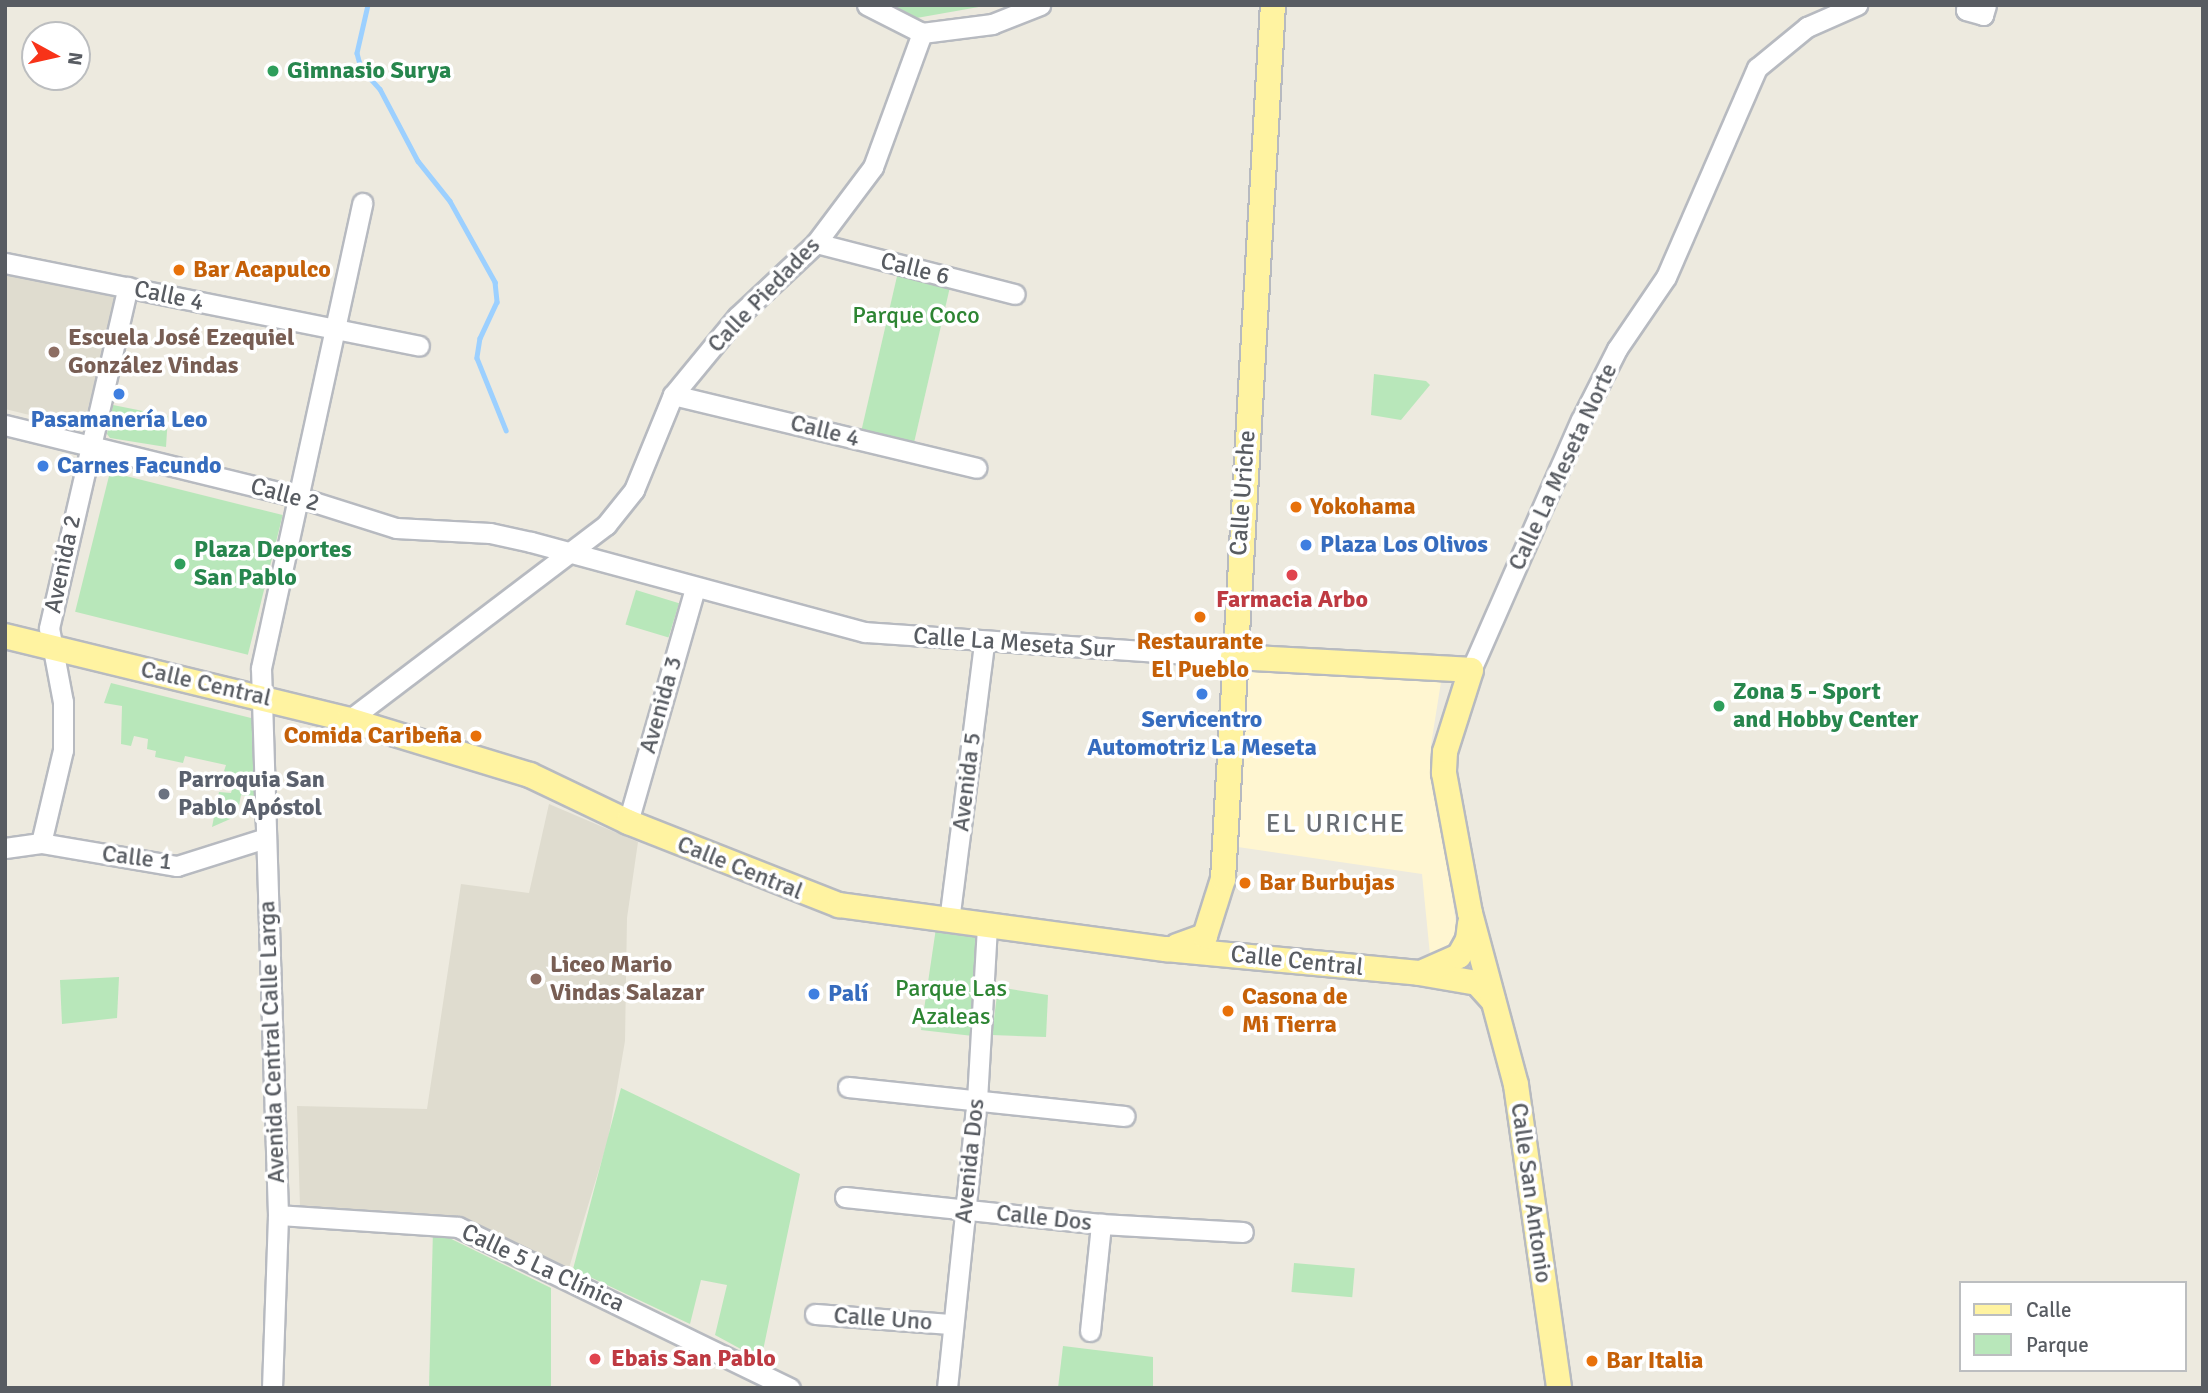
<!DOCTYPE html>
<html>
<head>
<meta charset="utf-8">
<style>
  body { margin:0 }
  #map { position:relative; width:2208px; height:1393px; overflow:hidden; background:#edeadf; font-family:Signika,sans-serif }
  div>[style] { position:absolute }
  .commercial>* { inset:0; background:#fff6d1 }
  .education>* { inset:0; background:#dfdccf }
  .green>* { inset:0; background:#b8e7ba; transform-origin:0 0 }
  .stream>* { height:4.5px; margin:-2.25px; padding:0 2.25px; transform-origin:2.25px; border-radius:2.25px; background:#9cd0ff }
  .roads { filter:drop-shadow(2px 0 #b7bac0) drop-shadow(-2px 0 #b7bac0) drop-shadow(0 2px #b7bac0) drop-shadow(0 -2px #b7bac0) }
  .minor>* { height:19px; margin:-9.5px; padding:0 9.5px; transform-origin:9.5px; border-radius:9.5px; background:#fff }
  .major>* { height:24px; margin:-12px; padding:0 12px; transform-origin:12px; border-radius:12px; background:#fff3a1 }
  .dots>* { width:19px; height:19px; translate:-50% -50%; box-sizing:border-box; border:4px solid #fff; border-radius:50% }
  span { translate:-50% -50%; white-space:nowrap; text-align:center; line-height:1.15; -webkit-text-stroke:7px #fff; paint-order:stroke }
  .leisure-label { font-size:24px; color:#27864d; font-weight:700 }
  .left { translate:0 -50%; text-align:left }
  .street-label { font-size:24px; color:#585c62 }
  .food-label { font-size:24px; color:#c56008; font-weight:700 }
  .right { translate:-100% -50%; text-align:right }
  .park-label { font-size:24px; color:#2d8533 }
  .education-label { font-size:24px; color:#785e54; font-weight:700 }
  .shop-label { font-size:24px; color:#366cbe; font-weight:700 }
  .health-label { font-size:24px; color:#be3a42; font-weight:700 }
  .worship-label { font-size:24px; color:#5b616d; font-weight:700 }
  .neighbourhood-label { font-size:26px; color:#696e74; letter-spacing:2px }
  .frame { position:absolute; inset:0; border:7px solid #585c62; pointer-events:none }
  .legend { position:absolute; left:1959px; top:1281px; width:228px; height:91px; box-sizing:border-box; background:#fff; border:2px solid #bcbec0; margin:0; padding:9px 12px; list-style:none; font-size:21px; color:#585c62 }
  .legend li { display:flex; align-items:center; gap:14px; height:35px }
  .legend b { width:35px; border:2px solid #bcbec0 }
  .north { position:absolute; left:21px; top:21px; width:70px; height:70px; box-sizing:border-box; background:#fff; border:2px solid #bcbec0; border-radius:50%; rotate:98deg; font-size:19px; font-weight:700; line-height:28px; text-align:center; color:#585c62 }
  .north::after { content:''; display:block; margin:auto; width:24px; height:32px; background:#f83319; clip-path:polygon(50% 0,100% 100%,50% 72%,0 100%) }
</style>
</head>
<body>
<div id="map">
  <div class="commercial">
    <i style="clip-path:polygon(1244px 663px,1435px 675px,1441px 682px,1431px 745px,1459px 945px,1450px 955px,1430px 955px,1422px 874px,1231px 846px)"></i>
  </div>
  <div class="education">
    <i style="clip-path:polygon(5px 273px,117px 294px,83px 428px,5px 409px)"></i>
    <i style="clip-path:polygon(549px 804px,638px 842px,627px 918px,625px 1041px,608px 1140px,569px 1268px,456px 1217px,300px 1207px,297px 1106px,427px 1109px,461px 884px,529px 893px)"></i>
  </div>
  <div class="green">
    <i style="clip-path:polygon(873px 5px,990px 5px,894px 22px)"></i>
    <i style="left:898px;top:272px;width:54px;height:165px;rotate:13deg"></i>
    <i style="clip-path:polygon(1374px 374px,1426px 381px,1430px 385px,1401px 420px,1371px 415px)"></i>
    <i style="clip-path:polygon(113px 405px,168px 416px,166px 447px,110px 438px,107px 434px)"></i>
    <i style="left:110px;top:472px;width:178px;height:144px;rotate:14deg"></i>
    <i style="left:636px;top:590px;width:45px;height:36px;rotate:17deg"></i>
    <i style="clip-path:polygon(111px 683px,255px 719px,259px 800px,241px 795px,237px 816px,212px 827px,219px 792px,231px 793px,236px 774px,224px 771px,226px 765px,185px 756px,183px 763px,155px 757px,156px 751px,147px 749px,148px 739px,134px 736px,131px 746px,121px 744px,122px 706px,104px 703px)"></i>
    <i style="clip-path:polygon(936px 928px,978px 936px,973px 1036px,921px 1030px)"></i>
    <i style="clip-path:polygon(119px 977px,117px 1018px,62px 1024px,60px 980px)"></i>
    <i style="clip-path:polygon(998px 987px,1048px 995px,1046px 1037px,992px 1035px)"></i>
    <i style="clip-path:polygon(621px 1088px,800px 1174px,761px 1360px,715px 1335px,727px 1285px,701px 1280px,690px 1324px,573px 1269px)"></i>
    <i style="clip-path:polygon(433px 1230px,551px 1288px,551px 1388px,429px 1388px)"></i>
    <i style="left:1294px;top:1263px;width:61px;height:29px;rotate:5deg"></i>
    <i style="clip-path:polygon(1063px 1346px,1153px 1357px,1153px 1388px,1058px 1388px)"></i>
  </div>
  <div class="stream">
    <i style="left:368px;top:5px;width:49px;rotate:102.9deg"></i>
    <i style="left:357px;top:53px;width:16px;rotate:75deg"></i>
    <i style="left:361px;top:68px;width:28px;rotate:48deg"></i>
    <i style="left:380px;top:89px;width:81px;rotate:62.2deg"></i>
    <i style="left:418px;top:161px;width:51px;rotate:51.3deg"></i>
    <i style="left:450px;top:201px;width:93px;rotate:60.9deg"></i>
    <i style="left:495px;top:282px;width:20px;rotate:84deg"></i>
    <i style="left:497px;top:302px;width:40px;rotate:115deg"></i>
    <i style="left:480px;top:338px;width:20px;rotate:99deg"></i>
    <i style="left:477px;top:358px;width:78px;rotate:68.1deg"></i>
  </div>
  <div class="roads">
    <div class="minor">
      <i style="left:867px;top:5px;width:62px;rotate:27deg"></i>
      <i style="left:922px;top:33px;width:71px;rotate:-7.3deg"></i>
      <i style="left:992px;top:24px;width:52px;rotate:-21.6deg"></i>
      <i style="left:1967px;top:5px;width:5px;rotate:101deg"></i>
      <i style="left:1966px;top:10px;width:18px;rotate:16deg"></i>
      <i style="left:1983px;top:15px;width:10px;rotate:-73deg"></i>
      <i style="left:816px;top:243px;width:205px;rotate:14.4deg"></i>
      <i style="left:5px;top:263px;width:422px;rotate:11.3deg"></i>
      <i style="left:673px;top:395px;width:312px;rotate:13.5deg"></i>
      <i style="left:5px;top:425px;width:299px;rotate:13.8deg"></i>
      <i style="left:295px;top:496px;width:106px;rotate:17.6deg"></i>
      <i style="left:396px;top:528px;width:94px;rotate:3deg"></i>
      <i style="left:490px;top:533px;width:42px;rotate:12.4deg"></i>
      <i style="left:531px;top:542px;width:346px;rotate:15.1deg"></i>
      <i style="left:865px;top:632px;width:369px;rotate:3.9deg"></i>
      <i style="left:1471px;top:670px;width:273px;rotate:-66.3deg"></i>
      <i style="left:1581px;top:420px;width:80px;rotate:-63.1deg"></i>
      <i style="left:1617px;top:349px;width:87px;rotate:-55.8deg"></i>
      <i style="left:1666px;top:277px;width:228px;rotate:-66.5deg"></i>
      <i style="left:1757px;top:68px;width:65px;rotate:-39.4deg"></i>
      <i style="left:1807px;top:27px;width:55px;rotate:-23.7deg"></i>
      <i style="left:349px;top:720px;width:323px;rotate:-37.2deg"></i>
      <i style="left:606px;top:525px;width:45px;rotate:-51.3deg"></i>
      <i style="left:634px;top:490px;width:103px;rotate:-67.7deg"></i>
      <i style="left:673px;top:395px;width:101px;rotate:-50.6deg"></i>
      <i style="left:737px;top:317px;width:108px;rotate:-43.1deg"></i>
      <i style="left:816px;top:243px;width:95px;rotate:-53.1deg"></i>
      <i style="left:873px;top:167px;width:143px;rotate:-69.9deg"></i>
      <i style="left:628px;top:822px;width:242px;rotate:-74deg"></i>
      <i style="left:41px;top:843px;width:96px;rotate:-76.7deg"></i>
      <i style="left:63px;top:750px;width:48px;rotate:-90deg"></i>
      <i style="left:63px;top:702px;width:75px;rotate:-100.7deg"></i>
      <i style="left:49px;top:628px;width:350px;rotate:-77deg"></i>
      <i style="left:5px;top:848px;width:36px;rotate:-8deg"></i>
      <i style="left:41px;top:843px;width:138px;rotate:9.6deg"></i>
      <i style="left:177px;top:866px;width:93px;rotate:-17.5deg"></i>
      <i style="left:949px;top:921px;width:280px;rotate:-82.8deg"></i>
      <i style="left:848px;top:1087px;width:278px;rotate:6deg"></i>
      <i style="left:845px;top:1197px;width:257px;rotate:6deg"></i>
      <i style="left:1101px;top:1224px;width:142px;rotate:3.2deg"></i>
      <i style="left:278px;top:1215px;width:180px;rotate:3.8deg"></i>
      <i style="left:458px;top:1227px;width:369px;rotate:25.9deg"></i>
      <i style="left:815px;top:1314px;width:136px;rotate:4.2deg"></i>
      <i style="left:1090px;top:1331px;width:108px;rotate:-84.1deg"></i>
      <i style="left:272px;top:1388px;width:173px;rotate:-88deg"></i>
      <i style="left:278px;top:1215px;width:547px;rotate:-91.78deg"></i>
      <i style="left:261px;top:668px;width:476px;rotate:-77.7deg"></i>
      <i style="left:947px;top:1388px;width:290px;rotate:-84.1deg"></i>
      <i style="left:977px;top:1100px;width:174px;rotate:-86.7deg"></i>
    </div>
    <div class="major">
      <i style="left:5px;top:636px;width:354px;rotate:13.7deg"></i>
      <i style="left:349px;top:720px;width:189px;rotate:16.9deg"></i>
      <i style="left:530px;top:775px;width:109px;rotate:25.6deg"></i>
      <i style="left:628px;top:822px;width:227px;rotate:21.5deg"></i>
      <i style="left:839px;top:905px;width:330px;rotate:7.7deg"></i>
      <i style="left:1166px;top:949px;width:254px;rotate:5.4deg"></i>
      <i style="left:1419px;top:973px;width:59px;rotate:9.8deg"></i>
      <i style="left:1477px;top:983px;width:24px;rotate:48deg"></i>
      <i style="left:1233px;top:657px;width:238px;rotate:3.1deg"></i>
      <i style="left:1471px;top:670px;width:86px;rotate:107.6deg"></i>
      <i style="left:1445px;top:752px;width:21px;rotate:93deg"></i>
      <i style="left:1444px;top:773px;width:142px;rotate:79.5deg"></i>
      <i style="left:1470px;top:913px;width:178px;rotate:75deg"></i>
      <i style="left:1516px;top:1085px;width:306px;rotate:81.9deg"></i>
      <i style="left:1177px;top:946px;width:30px;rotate:-20deg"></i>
      <i style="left:1205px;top:936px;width:60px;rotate:-72.5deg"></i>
      <i style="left:1223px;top:879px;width:875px;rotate:-86.73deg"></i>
      <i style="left:1423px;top:972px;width:39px;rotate:-24deg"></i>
      <i style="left:1459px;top:956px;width:18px;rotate:-61deg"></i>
      <i style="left:1468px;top:940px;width:17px;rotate:-83deg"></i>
    </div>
  </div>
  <div class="dots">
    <i style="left:273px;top:71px;background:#2e9e5b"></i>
    <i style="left:179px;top:270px;background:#e8710a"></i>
    <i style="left:54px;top:352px;background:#8d6e63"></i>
    <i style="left:119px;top:394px;background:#3f7fe0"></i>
    <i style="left:43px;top:466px;background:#3f7fe0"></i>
    <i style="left:1296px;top:507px;background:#e8710a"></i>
    <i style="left:1306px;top:545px;background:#3f7fe0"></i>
    <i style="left:180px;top:564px;background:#2e9e5b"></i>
    <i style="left:1292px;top:575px;background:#e0444e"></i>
    <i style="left:1200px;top:617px;background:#e8710a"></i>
    <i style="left:1202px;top:694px;background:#3f7fe0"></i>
    <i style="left:1719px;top:706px;background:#2e9e5b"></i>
    <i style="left:476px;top:736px;background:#e8710a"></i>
    <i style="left:164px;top:794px;background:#6b7280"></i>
    <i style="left:1245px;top:883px;background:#e8710a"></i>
    <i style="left:536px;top:979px;background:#8d6e63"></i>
    <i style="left:814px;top:994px;background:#3f7fe0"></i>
    <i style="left:1228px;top:1011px;background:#e8710a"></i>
    <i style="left:595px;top:1359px;background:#e0444e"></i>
    <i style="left:1592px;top:1361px;background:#e8710a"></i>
  </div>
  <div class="leisure-label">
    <span class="left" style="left:287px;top:71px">Gimnasio Surya</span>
    <span class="left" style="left:194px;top:564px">Plaza Deportes<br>San Pablo</span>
    <span class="left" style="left:1733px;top:706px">Zona 5 - Sport<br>and Hobby Center</span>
  </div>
  <div class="street-label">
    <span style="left:915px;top:269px;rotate:14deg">Calle 6</span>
    <span style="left:764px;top:295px;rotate:-46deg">Calle Piedades</span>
    <span style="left:169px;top:296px;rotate:12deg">Calle 4</span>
    <span style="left:825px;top:431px;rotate:14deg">Calle 4</span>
    <span style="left:1563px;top:467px;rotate:-65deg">Calle La Meseta Norte</span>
    <span style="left:1243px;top:493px;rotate:-86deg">Calle Uriche</span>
    <span style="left:285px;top:495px;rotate:15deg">Calle 2</span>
    <span style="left:63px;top:564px;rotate:-78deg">Avenida 2</span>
    <span style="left:1014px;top:643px;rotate:4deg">Calle La Meseta Sur</span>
    <span style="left:206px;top:684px;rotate:13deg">Calle Central</span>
    <span style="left:661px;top:705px;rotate:-74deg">Avenida 3</span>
    <span style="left:967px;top:782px;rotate:-83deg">Avenida 5</span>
    <span style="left:137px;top:858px;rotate:7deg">Calle 1</span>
    <span style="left:740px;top:868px;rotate:22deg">Calle Central</span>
    <span style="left:1297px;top:961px;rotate:6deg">Calle Central</span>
    <span style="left:272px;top:1042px;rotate:-92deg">Avenida Central Calle Larga</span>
    <span style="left:970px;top:1161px;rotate:-84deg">Avenida Dos</span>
    <span style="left:1531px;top:1193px;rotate:82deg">Calle San Antonio</span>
    <span style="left:1044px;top:1218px;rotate:6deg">Calle Dos</span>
    <span style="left:543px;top:1268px;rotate:25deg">Calle 5 La Clínica</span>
    <span style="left:883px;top:1319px;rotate:4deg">Calle Uno</span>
  </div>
  <div class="food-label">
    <span class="left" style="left:193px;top:270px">Bar Acapulco</span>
    <span class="left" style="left:1310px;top:507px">Yokohama</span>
    <span style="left:1200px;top:656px">Restaurante<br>El Pueblo</span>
    <span class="right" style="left:462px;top:736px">Comida Caribeña</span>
    <span class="left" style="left:1259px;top:883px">Bar Burbujas</span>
    <span class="left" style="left:1242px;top:1011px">Casona de<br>Mi Tierra</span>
    <span class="left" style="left:1606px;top:1361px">Bar Italia</span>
  </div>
  <div class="park-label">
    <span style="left:916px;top:316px">Parque Coco</span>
    <span style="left:951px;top:1003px">Parque Las<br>Azaleas</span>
  </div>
  <div class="education-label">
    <span class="left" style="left:68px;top:352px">Escuela José Ezequiel<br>González Vindas</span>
    <span class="left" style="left:550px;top:979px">Liceo Mario<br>Vindas Salazar</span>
  </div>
  <div class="shop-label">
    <span style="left:119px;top:420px">Pasamanería Leo</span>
    <span class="left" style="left:57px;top:466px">Carnes Facundo</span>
    <span class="left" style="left:1320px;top:545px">Plaza Los Olivos</span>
    <span style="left:1202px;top:734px">Servicentro<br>Automotriz La Meseta</span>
    <span class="left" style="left:828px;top:994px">Palí</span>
  </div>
  <div class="health-label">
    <span style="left:1292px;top:600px">Farmacia Arbo</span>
    <span class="left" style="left:611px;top:1359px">Ebais San Pablo</span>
  </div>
  <div class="worship-label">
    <span class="left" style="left:178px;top:794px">Parroquia San<br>Pablo Apóstol</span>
  </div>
  <div class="neighbourhood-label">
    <span style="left:1336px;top:825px">EL URICHE</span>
  </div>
  <div class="frame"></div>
  <ul class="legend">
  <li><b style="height:9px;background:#fff3a1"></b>Calle</li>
  <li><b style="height:19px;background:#b8e7ba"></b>Parque</li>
  </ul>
  <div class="north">N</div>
</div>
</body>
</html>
